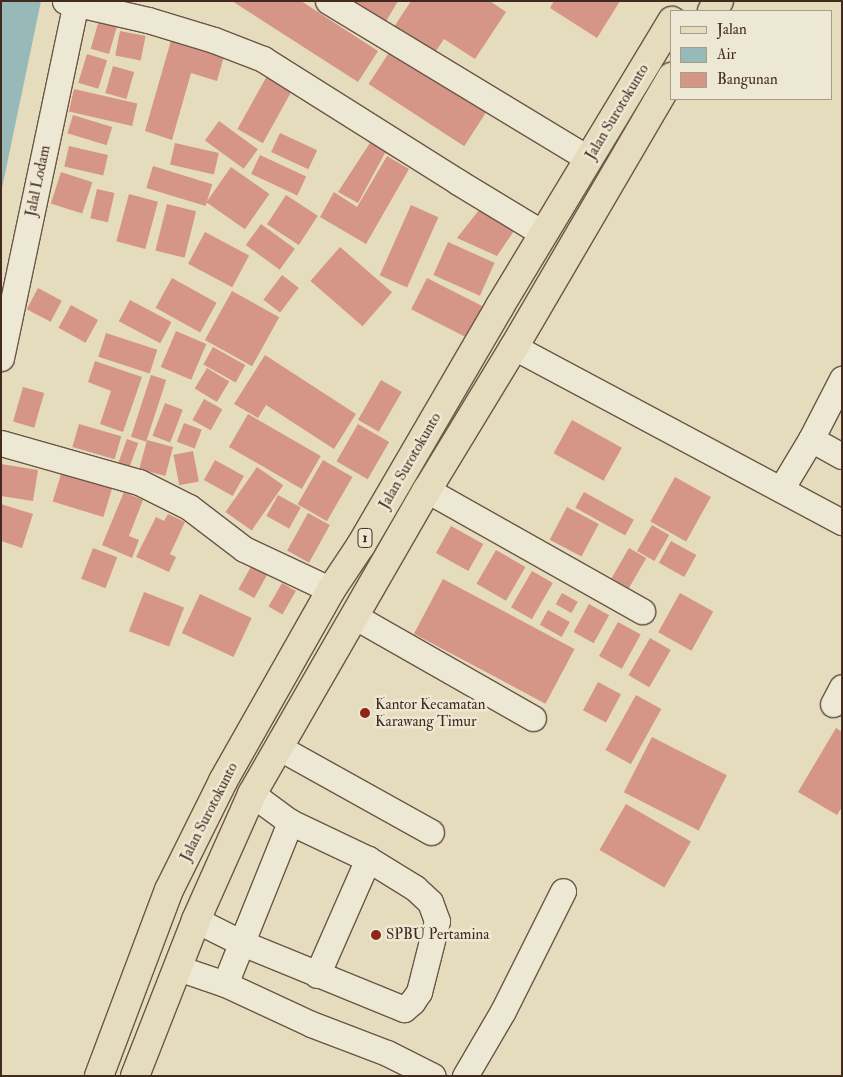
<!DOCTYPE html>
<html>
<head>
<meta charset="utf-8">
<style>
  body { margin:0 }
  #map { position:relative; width:843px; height:1077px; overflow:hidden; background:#e4dcbd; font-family:"IM FELL Double Pica",serif }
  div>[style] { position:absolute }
  .water>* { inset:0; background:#97bab8 }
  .building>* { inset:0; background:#d69687; transform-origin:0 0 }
  .roads { filter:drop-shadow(1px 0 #6b5646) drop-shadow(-1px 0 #6b5646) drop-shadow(0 1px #6b5646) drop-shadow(0 -1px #6b5646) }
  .minor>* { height:25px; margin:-12.5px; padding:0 12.5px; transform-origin:12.5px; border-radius:12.5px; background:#ede8d4 }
  .major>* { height:28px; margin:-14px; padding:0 14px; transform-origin:14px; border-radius:14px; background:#e4dcbd }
  .dots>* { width:14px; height:14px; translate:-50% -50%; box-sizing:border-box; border:2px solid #ede8d4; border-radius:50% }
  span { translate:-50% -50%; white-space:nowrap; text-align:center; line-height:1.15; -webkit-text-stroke:5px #ede8d4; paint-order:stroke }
  .shield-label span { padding:1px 4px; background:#ede8d4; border:1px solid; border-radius:4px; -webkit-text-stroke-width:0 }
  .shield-label { font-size:14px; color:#432a1e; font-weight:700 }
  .street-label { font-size:15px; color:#432a1e }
  .poi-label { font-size:15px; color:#432a1e }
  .left { translate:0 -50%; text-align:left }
  .frame { position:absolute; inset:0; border:2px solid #432a1e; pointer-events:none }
  .legend { position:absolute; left:670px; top:10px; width:162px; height:90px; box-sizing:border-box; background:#ede8d4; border:1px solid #a99c8b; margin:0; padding:6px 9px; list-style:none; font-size:15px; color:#432a1e }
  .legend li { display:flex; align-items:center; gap:10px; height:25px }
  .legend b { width:25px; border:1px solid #a99c8b }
</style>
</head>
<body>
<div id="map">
  <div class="water">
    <i style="clip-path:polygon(1px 1px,41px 1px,1px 193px)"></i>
  </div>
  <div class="building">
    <i style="clip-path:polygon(232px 1px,301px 1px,378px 51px,358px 82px)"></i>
    <i style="clip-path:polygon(354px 1px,398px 1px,381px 30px,349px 10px)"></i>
    <i style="clip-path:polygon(411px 1px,490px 1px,506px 12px,475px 59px,444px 39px,432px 57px,392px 30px)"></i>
    <i style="clip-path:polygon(554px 1px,620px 1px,597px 38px,550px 8px)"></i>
    <i style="left:99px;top:20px;width:19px;height:30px;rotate:16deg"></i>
    <i style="left:120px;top:31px;width:26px;height:25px;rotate:11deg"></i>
    <i style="clip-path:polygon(172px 37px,225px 53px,217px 81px,191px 73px,172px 140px,145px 131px)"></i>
    <i style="left:392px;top:48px;width:114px;height:43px;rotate:33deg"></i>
    <i style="left:87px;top:54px;width:21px;height:30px;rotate:17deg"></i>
    <i style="left:113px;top:66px;width:22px;height:28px;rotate:16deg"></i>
    <i style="left:268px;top:74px;width:29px;height:63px;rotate:29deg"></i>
    <i style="left:74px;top:89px;width:65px;height:23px;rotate:13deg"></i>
    <i style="left:73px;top:115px;width:41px;height:19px;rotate:17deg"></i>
    <i style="left:219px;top:121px;width:48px;height:24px;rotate:36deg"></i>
    <i style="clip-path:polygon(377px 132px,412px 168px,385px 153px,358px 203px,338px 192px)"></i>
    <i style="left:280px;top:133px;width:41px;height:21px;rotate:25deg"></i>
    <i style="left:175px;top:143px;width:45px;height:22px;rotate:13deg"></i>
    <i style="left:69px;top:146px;width:40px;height:21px;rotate:13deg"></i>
    <i style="left:260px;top:155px;width:51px;height:21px;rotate:25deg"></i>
    <i style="clip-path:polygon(387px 156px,409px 169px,366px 244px,320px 217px,334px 192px,357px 207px)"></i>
    <i style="left:153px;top:166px;width:62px;height:23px;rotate:17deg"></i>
    <i style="left:231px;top:167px;width:47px;height:43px;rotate:35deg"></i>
    <i style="left:61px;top:172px;width:33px;height:33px;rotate:18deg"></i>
    <i style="left:97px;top:189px;width:18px;height:30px;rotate:13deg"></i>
    <i style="left:129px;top:194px;width:30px;height:49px;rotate:15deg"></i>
    <i style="left:286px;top:195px;width:38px;height:35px;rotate:33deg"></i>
    <i style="left:167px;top:204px;width:30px;height:48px;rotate:14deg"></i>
    <i style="left:411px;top:205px;width:30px;height:77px;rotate:24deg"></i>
    <i style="clip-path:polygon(483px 205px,518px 225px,497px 256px,457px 238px)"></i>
    <i style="left:261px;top:224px;width:42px;height:26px;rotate:36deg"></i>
    <i style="left:205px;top:232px;width:50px;height:36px;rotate:28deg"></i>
    <i style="left:448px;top:242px;width:51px;height:36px;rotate:24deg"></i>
    <i style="left:340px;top:247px;width:69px;height:45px;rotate:41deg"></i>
    <i style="left:282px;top:275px;width:21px;height:31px;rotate:37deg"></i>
    <i style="left:172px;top:278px;width:51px;height:34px;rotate:29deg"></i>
    <i style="left:427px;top:278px;width:64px;height:35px;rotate:27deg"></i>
    <i style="left:38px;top:288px;width:27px;height:24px;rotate:28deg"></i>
    <i style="left:232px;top:291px;width:54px;height:56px;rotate:29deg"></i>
    <i style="left:130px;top:300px;width:47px;height:24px;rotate:28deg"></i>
    <i style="left:71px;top:305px;width:31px;height:26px;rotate:29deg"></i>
    <i style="left:176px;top:331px;width:33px;height:39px;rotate:23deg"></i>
    <i style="left:106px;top:333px;width:54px;height:25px;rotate:18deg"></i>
    <i style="left:213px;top:347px;width:37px;height:20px;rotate:29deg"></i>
    <i style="clip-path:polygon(265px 355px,356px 414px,334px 449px,266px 405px,258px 418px,234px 404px)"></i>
    <i style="clip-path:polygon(95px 361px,142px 377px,123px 432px,100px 424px,111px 391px,88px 382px)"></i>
    <i style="left:207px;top:368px;width:26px;height:24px;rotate:31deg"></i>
    <i style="left:151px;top:375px;width:16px;height:65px;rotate:18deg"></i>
    <i style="left:381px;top:380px;width:24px;height:46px;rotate:30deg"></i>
    <i style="left:23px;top:387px;width:22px;height:36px;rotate:16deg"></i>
    <i style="left:204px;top:399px;width:21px;height:24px;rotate:29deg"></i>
    <i style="left:165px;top:403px;width:19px;height:35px;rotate:21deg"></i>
    <i style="left:248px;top:414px;width:84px;height:38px;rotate:30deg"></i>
    <i style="left:572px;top:420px;width:57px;height:38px;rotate:29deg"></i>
    <i style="left:184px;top:423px;width:19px;height:20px;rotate:21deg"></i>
    <i style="left:79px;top:424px;width:44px;height:24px;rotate:16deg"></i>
    <i style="left:358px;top:424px;width:36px;height:43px;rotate:30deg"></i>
    <i style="left:127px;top:439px;width:12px;height:25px;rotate:20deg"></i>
    <i style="left:147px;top:440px;width:27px;height:30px;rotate:15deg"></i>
    <i style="left:193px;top:451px;width:31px;height:20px;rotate:79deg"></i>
    <i style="left:215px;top:460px;width:33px;height:23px;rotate:29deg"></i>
    <i style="left:323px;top:460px;width:34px;height:51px;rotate:30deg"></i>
    <i style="clip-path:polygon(1px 464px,38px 470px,33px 501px,1px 496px)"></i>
    <i style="left:257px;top:467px;width:32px;height:55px;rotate:35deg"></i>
    <i style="left:62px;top:471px;width:53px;height:32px;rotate:17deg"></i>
    <i style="left:675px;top:477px;width:41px;height:51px;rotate:29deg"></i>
    <i style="clip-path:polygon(124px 492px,143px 500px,129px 536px,139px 540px,132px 558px,102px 545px)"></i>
    <i style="left:584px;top:492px;width:57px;height:18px;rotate:29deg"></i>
    <i style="left:278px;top:495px;width:26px;height:24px;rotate:29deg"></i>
    <i style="clip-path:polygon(1px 504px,33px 514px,22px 548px,1px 541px)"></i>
    <i style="left:567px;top:507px;width:36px;height:37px;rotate:28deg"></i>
    <i style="left:308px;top:513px;width:25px;height:43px;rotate:29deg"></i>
    <i style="clip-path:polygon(168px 514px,185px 522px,170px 554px,176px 557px,169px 572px,136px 557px,156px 517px,164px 521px)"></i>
    <i style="left:652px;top:525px;width:20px;height:30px;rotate:30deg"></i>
    <i style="left:451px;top:526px;width:37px;height:31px;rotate:29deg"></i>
    <i style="left:671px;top:541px;width:29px;height:25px;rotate:29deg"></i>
    <i style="left:93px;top:548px;width:26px;height:33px;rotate:21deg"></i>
    <i style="left:629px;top:548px;width:20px;height:35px;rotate:30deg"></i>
    <i style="left:496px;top:550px;width:34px;height:39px;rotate:30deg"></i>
    <i style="left:253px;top:563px;width:18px;height:30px;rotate:29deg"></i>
    <i style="left:532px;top:571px;width:24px;height:42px;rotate:30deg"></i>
    <i style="left:443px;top:579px;width:149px;height:62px;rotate:28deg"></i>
    <i style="left:282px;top:583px;width:16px;height:27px;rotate:30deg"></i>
    <i style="left:144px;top:592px;width:43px;height:42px;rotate:21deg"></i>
    <i style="left:562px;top:593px;width:18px;height:13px;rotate:29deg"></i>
    <i style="left:680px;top:593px;width:38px;height:45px;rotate:29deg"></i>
    <i style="left:200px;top:594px;width:57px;height:43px;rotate:25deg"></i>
    <i style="left:589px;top:604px;width:23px;height:32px;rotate:29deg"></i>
    <i style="left:548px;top:610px;width:25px;height:17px;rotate:29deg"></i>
    <i style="left:618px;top:622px;width:26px;height:39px;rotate:29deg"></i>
    <i style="left:650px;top:638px;width:24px;height:43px;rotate:30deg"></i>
    <i style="left:598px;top:682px;width:26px;height:32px;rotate:28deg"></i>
    <i style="left:636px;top:695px;width:29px;height:63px;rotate:29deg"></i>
    <i style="clip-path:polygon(836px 728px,842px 732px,842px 807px,837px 815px,798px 792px)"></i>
    <i style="left:652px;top:737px;width:84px;height:62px;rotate:27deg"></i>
    <i style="left:626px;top:804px;width:75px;height:53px;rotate:30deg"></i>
  </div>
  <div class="roads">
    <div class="minor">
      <i style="left:65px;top:1px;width:85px;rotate:12.9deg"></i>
      <i style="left:148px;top:20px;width:69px;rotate:16.9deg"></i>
      <i style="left:214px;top:40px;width:53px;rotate:21.2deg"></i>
      <i style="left:263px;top:59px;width:231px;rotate:32.2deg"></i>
      <i style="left:458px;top:182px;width:100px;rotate:31.2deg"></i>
      <i style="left:328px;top:1px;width:305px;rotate:31.2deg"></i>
      <i style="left:514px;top:347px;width:372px;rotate:28.1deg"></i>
      <i style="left:1px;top:358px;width:365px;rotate:-78.1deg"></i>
      <i style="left:811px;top:439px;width:68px;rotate:-62.7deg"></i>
      <i style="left:1px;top:443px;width:143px;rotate:15.8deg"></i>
      <i style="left:139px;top:482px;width:56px;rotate:26.6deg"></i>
      <i style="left:189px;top:507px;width:69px;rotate:37.4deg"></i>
      <i style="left:244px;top:549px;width:96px;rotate:25.2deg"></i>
      <i style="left:781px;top:489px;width:58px;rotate:-59deg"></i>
      <i style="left:811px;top:439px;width:35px;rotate:29deg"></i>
      <i style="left:427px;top:490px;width:247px;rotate:29.4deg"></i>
      <i style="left:354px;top:616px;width:206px;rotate:29.7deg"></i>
      <i style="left:833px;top:704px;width:19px;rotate:-62deg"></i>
      <i style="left:278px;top:747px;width:175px;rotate:29.1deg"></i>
      <i style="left:196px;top:920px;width:51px;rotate:26.6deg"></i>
      <i style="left:242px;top:943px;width:175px;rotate:22.2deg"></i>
      <i style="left:404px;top:1009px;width:11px;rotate:-41deg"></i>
      <i style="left:412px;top:1002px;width:12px;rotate:-55deg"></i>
      <i style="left:419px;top:992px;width:73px;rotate:-75.8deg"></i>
      <i style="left:437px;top:921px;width:20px;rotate:-110deg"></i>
      <i style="left:430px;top:902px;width:21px;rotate:-137deg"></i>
      <i style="left:415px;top:888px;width:55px;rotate:-148.3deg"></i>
      <i style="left:368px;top:859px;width:86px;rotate:-154.6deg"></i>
      <i style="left:290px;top:822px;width:47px;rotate:-143.6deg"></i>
      <i style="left:178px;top:968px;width:50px;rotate:18.8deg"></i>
      <i style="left:225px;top:984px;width:95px;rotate:24.9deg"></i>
      <i style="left:311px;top:1024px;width:81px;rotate:20.9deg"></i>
      <i style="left:387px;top:1053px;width:51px;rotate:26.6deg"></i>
      <i style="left:317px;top:975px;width:127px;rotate:-66.3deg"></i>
      <i style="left:225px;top:984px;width:175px;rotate:-68.1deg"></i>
      <i style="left:465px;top:1076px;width:75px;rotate:-59.7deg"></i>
      <i style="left:503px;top:1011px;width:134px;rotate:-63.4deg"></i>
    </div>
    <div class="major">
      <i style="left:712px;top:11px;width:12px;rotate:-55deg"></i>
      <i style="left:99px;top:1076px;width:199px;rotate:-69.4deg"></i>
      <i style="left:169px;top:890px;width:122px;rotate:-63.6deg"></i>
      <i style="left:223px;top:781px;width:219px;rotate:-60.5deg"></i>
      <i style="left:331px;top:590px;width:54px;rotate:-56.3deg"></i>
      <i style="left:361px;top:545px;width:276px;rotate:-59.8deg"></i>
      <i style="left:500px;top:306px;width:333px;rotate:-58.9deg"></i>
      <i style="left:135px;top:1076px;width:168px;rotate:-68.6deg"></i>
      <i style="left:196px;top:920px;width:138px;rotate:-66deg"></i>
      <i style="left:252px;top:794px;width:351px;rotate:-60.1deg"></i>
      <i style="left:427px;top:490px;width:167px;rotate:-58.7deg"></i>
      <i style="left:514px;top:347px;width:313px;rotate:-59.7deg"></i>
    </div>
  </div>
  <div class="dots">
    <i style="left:365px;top:713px;background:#8f2418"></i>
    <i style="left:376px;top:935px;background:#8f2418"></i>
  </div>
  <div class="shield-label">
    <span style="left:365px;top:538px">1</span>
  </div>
  <div class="street-label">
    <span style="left:617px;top:112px;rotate:-59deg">Jalan Surotokunto</span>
    <span style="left:38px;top:181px;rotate:-78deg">Jalal Lodam</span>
    <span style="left:410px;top:461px;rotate:-60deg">Jalan Surotokunto</span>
    <span style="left:209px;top:812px;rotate:-63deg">Jalan Surotokunto</span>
  </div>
  <div class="poi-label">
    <span class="left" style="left:375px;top:713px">Kantor Kecamatan<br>Karawang Timur</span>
    <span class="left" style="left:386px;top:935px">SPBU Pertamina</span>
  </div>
  <div class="frame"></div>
  <ul class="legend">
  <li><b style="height:6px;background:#e4dcbd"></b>Jalan</li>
  <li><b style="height:14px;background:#97bab8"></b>Air</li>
  <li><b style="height:14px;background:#d69687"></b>Bangunan</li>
  </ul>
</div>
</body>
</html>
